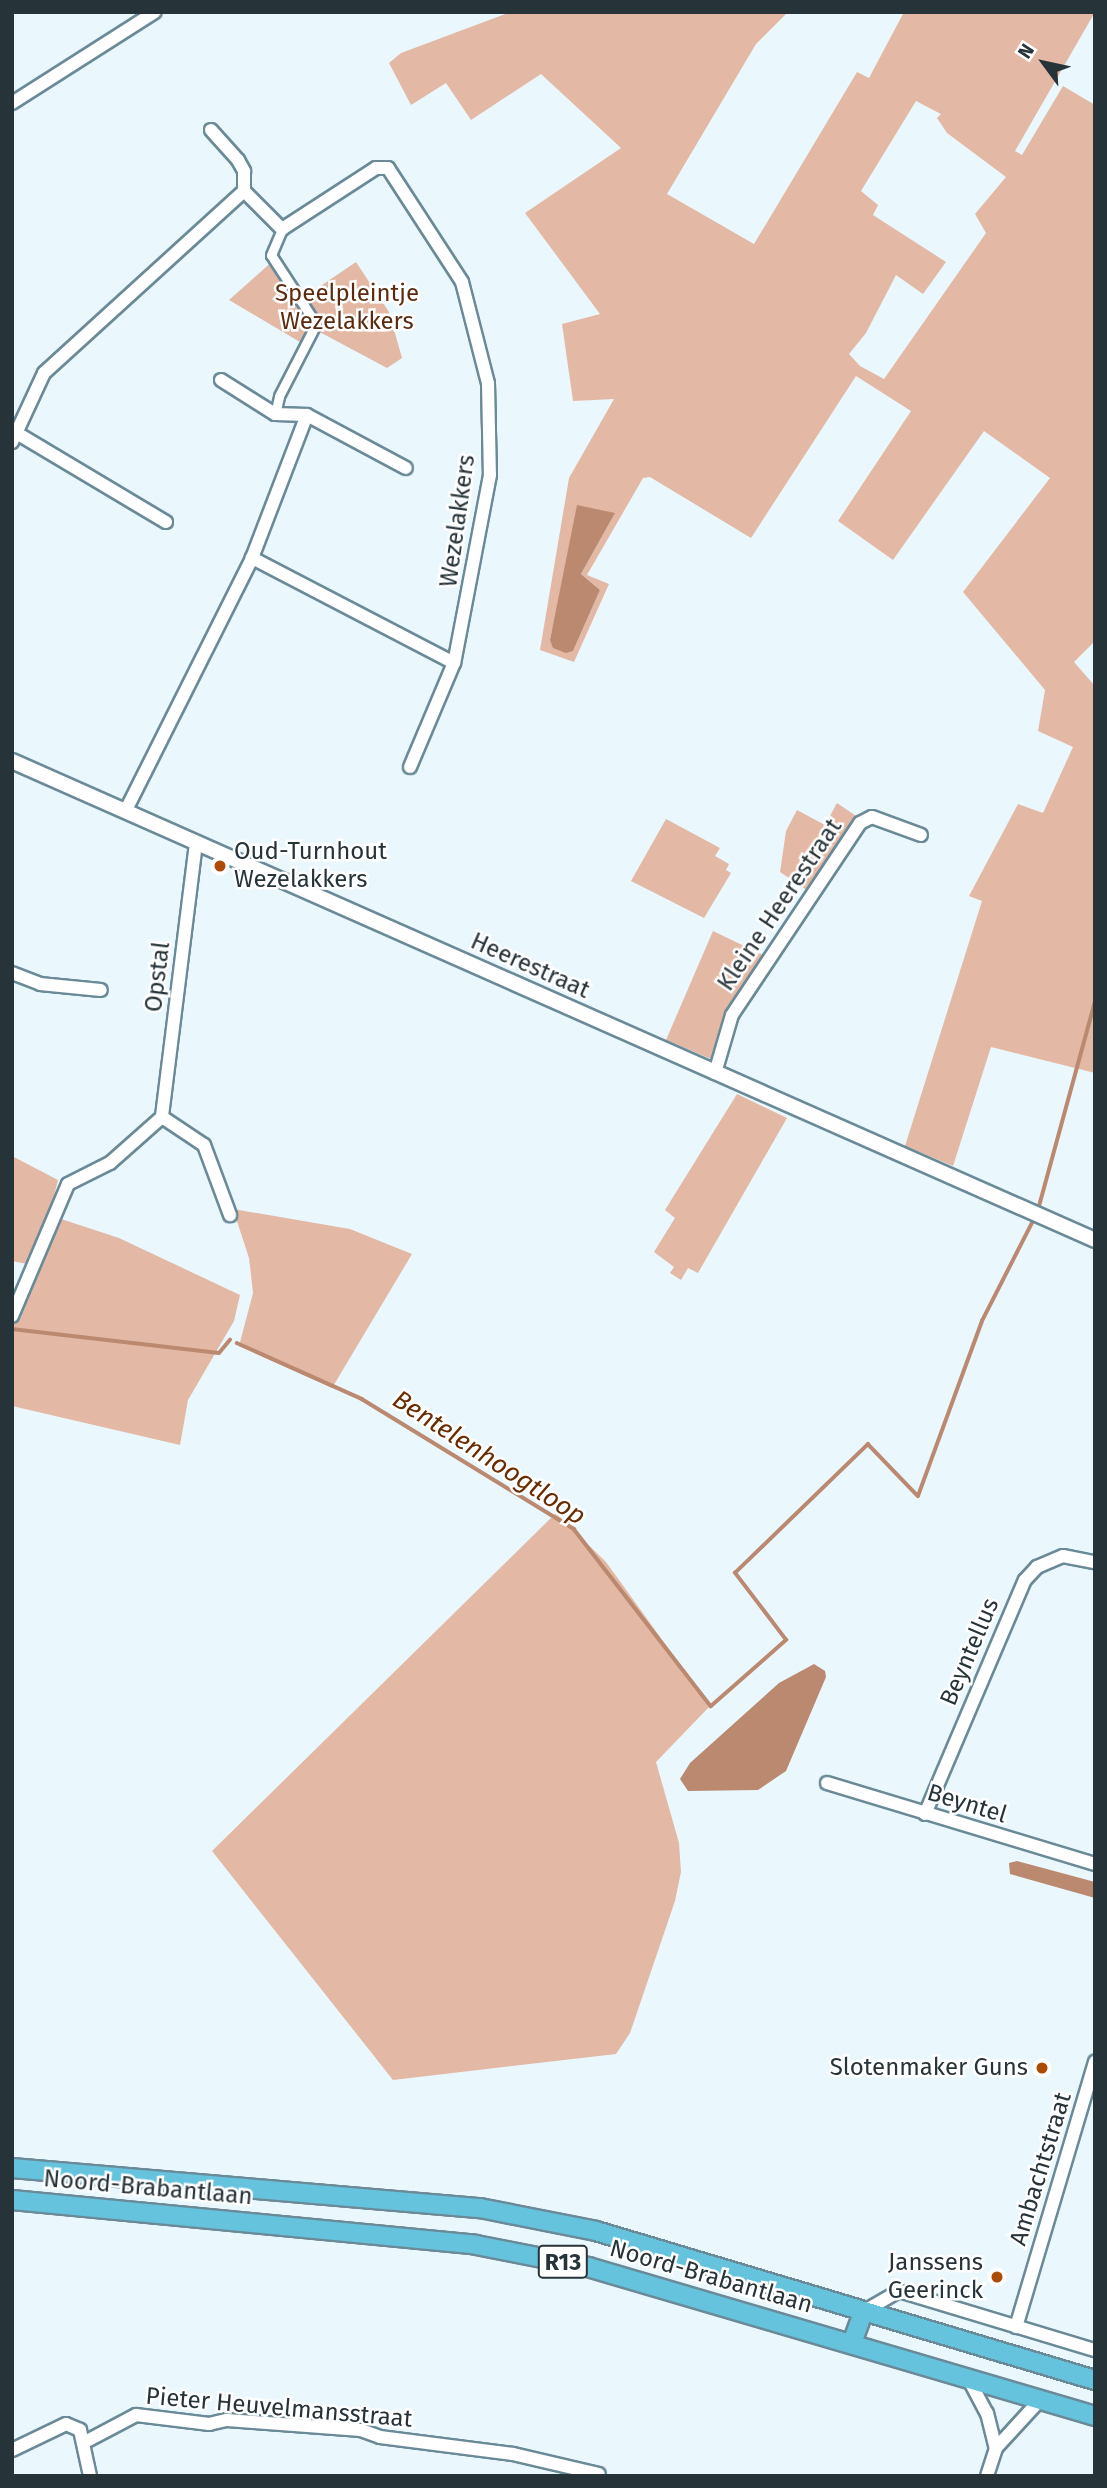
<!DOCTYPE html>
<html>
<head>
<meta charset="utf-8">
<style>
  body { margin:0 }
  #map { position:relative; width:1107px; height:2488px; overflow:hidden; background:#eaf7fd; font-family:"Fira Sans",sans-serif }
  div>[style] { position:absolute }
  .green>* { inset:0; background:#e3b9a5 }
  .water>* { inset:0; background:#bb8970 }
  .stream>* { height:3.5px; margin:-1.75px; padding:0 1.75px; transform-origin:1.75px; border-radius:1.75px; background:#bb8970 }
  .roads { filter:drop-shadow(2px 0 #6b8a98) drop-shadow(-2px 0 #6b8a98) drop-shadow(0 2px #6b8a98) drop-shadow(0 -2px #6b8a98) }
  .pedestrian>* { height:9px; margin:-4.5px; padding:0 4.5px; transform-origin:4.5px; border-radius:4.5px; background:#fff }
  .minor>* { height:12px; margin:-6px; padding:0 6px; transform-origin:6px; border-radius:6px; background:#fff }
  .tertiary>* { height:14px; margin:-7px; padding:0 7px; transform-origin:7px; border-radius:7px; background:#fff }
  .primary>* { height:18px; margin:-9px; padding:0 9px; transform-origin:9px; border-radius:9px; background:#66c3dd }
  .dots>* { width:19px; height:19px; translate:-50% -50%; box-sizing:border-box; border:4px solid #fff; border-radius:50% }
  span { translate:-50% -50%; white-space:nowrap; text-align:center; line-height:1.15; -webkit-text-stroke:5px #fff; paint-order:stroke }
  .shield-label span { padding:2px 5px; background:#fff; border:2px solid; border-radius:5px; -webkit-text-stroke-width:0 }
  .shield-label { font-size:23px; color:#263339; font-weight:700 }
  .park-label { font-size:24px; color:#5b2b10 }
  .street-label { font-size:24px; color:#263339 }
  .poi-label { font-size:24px; color:#263339 }
  .left { translate:0 -50%; text-align:left }
  .right { translate:-100% -50%; text-align:right }
  .water-label { font-size:26px; color:#692b01; font-style:italic }
  .frame { position:absolute; inset:0; border:14px solid #263339; pointer-events:none }
  .north { position:absolute; left:1009px; top:28px; width:70px; height:70px; -webkit-text-stroke:5px #fff; paint-order:stroke; rotate:303deg; font-size:19px; font-weight:700; line-height:28px; text-align:center; color:#263339 }
  .north::after { content:''; display:block; margin:auto; width:24px; height:32px; background:#263339; clip-path:polygon(50% 0,100% 100%,50% 72%,0 100%) }
</style>
</head>
<body>
<div id="map">
  <div class="green">
    <i style="clip-path:polygon(evenodd,511px 12px,788px 12px,756px 44px,667px 194px,754px 244px,857px 72px,869px 78px,904px 12px,1095px 12px,1015px 151px,1022px 155px,1063px 86px,1095px 105px,1095px 641px,1074px 662px,1095px 686px,1095px 1073px,991px 1047px,953px 1166px,905px 1146px,982px 901px,969px 896px,1018px 804px,1043px 813px,1073px 747px,1038px 731px,1045px 690px,963px 592px,1050px 478px,984px 431px,893px 560px,838px 521px,911px 411px,856px 376px,751px 538px,650px 477px,643px 478px,587px 575px,609px 584px,574px 662px,540px 650px,569px 478px,614px 399px,573px 401px,562px 324px,600px 314px,525px 213px,621px 148px,541px 74px,471px 120px,446px 83px,411px 105px,389px 63px,401px 53px,511px 12px,916px 101px,941px 114px,937px 118px,947px 133px,1006px 177px,975px 214px,986px 233px,884px 379px,860px 366px,849px 354px,866px 333px,896px 275px,923px 294px,946px 262px,873px 215px,878px 205px,861px 191px,916px 101px,511px 12px,615px 513px,581px 574px,600px 590px,573px 651px,550px 640px,552px 630px,560px 605px,615px 513px)"></i>
    <i style="clip-path:polygon(274px 260px,300px 300px,356px 262px,389px 312px,402px 358px,387px 368px,314px 329px,305px 345px,229px 300px)"></i>
    <i style="clip-path:polygon(837px 803px,859px 818px,808px 891px,780px 872px,786px 831px,797px 810px,825px 825px)"></i>
    <i style="clip-path:polygon(666px 819px,720px 848px,715px 856px,729px 864px,726px 870px,731px 873px,704px 918px,631px 881px)"></i>
    <i style="clip-path:polygon(713px 931px,763px 955px,730px 1007px,716px 1057px,711px 1059px,666px 1040px)"></i>
    <i style="clip-path:polygon(737px 1094px,787px 1118px,698px 1273px,688px 1268px,681px 1280px,670px 1273px,674px 1267px,654px 1252px,675px 1218px,665px 1210px)"></i>
    <i style="clip-path:polygon(12px 1156px,58px 1180px,49px 1215px,119px 1238px,240px 1295px,234px 1321px,188px 1400px,180px 1445px,12px 1406px,12px 1316px,32px 1265px,12px 1261px)"></i>
    <i style="clip-path:polygon(233px 1209px,350px 1229px,412px 1254px,332px 1388px,239px 1346px,253px 1293px,249px 1258px)"></i>
    <i style="clip-path:polygon(556px 1513px,606px 1562px,710px 1706px,656px 1762px,679px 1843px,681px 1872px,675px 1901px,630px 2033px,616px 2054px,393px 2080px,212px 1851px)"></i>
  </div>
  <div class="water">
    <i style="clip-path:polygon(577px 505px,615px 513px,581px 574px,600px 590px,573px 651px,566px 653px,553px 648px,550px 640px)"></i>
    <i style="clip-path:polygon(814px 1664px,825px 1671px,826px 1677px,786px 1771px,758px 1790px,688px 1791px,680px 1779px,690px 1763px,779px 1683px)"></i>
    <i style="clip-path:polygon(1017px 1861px,1095px 1882px,1095px 1898px,1010px 1874px,1009px 1863px)"></i>
  </div>
  <div class="stream">
    <i style="left:1038px;top:1210px;width:216px;rotate:-74.7deg"></i>
    <i style="left:12px;top:1329px;width:208px;rotate:6.6deg"></i>
    <i style="left:219px;top:1353px;width:17px;rotate:-50deg"></i>
    <i style="left:237px;top:1343px;width:137px;rotate:24.1deg"></i>
    <i style="left:362px;top:1399px;width:249px;rotate:31.5deg"></i>
    <i style="left:574px;top:1529px;width:224px;rotate:52.3deg"></i>
    <i style="left:711px;top:1706px;width:100px;rotate:-41.3deg"></i>
    <i style="left:786px;top:1640px;width:84px;rotate:-127.3deg"></i>
    <i style="left:735px;top:1573px;width:185px;rotate:-44.1deg"></i>
    <i style="left:868px;top:1444px;width:72px;rotate:46.1deg"></i>
    <i style="left:918px;top:1496px;width:186px;rotate:-69.9deg"></i>
    <i style="left:982px;top:1321px;width:114px;rotate:-63deg"></i>
  </div>
  <div class="roads">
    <div class="pedestrian">
      <i style="left:275px;top:414px;width:18px;rotate:-77deg"></i>
      <i style="left:279px;top:396px;width:81px;rotate:-62.8deg"></i>
      <i style="left:316px;top:324px;width:82px;rotate:-123.1deg"></i>
      <i style="left:271px;top:255px;width:28px;rotate:-67deg"></i>
    </div>
    <div class="minor">
      <i style="left:12px;top:103px;width:169px;rotate:-32.5deg"></i>
      <i style="left:211px;top:130px;width:40px;rotate:48deg"></i>
      <i style="left:238px;top:160px;width:13px;rotate:61deg"></i>
      <i style="left:244px;top:171px;width:20px;rotate:90deg"></i>
      <i style="left:221px;top:380px;width:64px;rotate:32.2deg"></i>
      <i style="left:275px;top:414px;width:32px;rotate:2deg"></i>
      <i style="left:307px;top:415px;width:112px;rotate:28.2deg"></i>
      <i style="left:20px;top:435px;width:170px;rotate:30.8deg"></i>
      <i style="left:12px;top:442px;width:76px;rotate:-65.1deg"></i>
      <i style="left:44px;top:373px;width:270px;rotate:-42.3deg"></i>
      <i style="left:244px;top:191px;width:54px;rotate:45deg"></i>
      <i style="left:282px;top:229px;width:112px;rotate:-33deg"></i>
      <i style="left:376px;top:168px;width:12px"></i>
      <i style="left:388px;top:168px;width:136px;rotate:57deg"></i>
      <i style="left:462px;top:282px;width:104px;rotate:75.6deg"></i>
      <i style="left:488px;top:383px;width:92px;rotate:88.8deg"></i>
      <i style="left:490px;top:475px;width:191px;rotate:100.8deg"></i>
      <i style="left:454px;top:663px;width:228px;rotate:-152.5deg"></i>
      <i style="left:410px;top:767px;width:113px;rotate:-67.1deg"></i>
      <i style="left:126px;top:810px;width:282px;rotate:-63.4deg"></i>
      <i style="left:252px;top:558px;width:153px;rotate:-69deg"></i>
      <i style="left:196px;top:843px;width:276px;rotate:97.1deg"></i>
      <i style="left:162px;top:1117px;width:50px;rotate:33.7deg"></i>
      <i style="left:204px;top:1145px;width:75px;rotate:69.6deg"></i>
      <i style="left:12px;top:973px;width:30px;rotate:21deg"></i>
      <i style="left:40px;top:984px;width:61px;rotate:5.6deg"></i>
      <i style="left:715px;top:1073px;width:60px;rotate:-73.7deg"></i>
      <i style="left:732px;top:1015px;width:231px;rotate:-56.3deg"></i>
      <i style="left:860px;top:823px;width:13px;rotate:-27deg"></i>
      <i style="left:872px;top:817px;width:52px;rotate:20.2deg"></i>
      <i style="left:12px;top:1316px;width:143px;rotate:-67deg"></i>
      <i style="left:68px;top:1184px;width:47px;rotate:-26.6deg"></i>
      <i style="left:110px;top:1163px;width:69px;rotate:-41.5deg"></i>
      <i style="left:827px;top:1783px;width:280px;rotate:16.8deg"></i>
      <i style="left:925px;top:1814px;width:254px;rotate:-66.9deg"></i>
      <i style="left:1025px;top:1580px;width:18px;rotate:-47deg"></i>
      <i style="left:1037px;top:1567px;width:28px;rotate:-23deg"></i>
      <i style="left:1063px;top:1556px;width:33px;rotate:11deg"></i>
      <i style="left:863px;top:2312px;width:42px;rotate:-30.3deg"></i>
      <i style="left:899px;top:2291px;width:205px;rotate:16.8deg"></i>
      <i style="left:1016px;top:2327px;width:277px;rotate:-73.4deg"></i>
      <i style="left:968px;top:2378px;width:40px;rotate:62deg"></i>
      <i style="left:987px;top:2413px;width:36px;rotate:76deg"></i>
      <i style="left:85px;top:2442px;width:58px;rotate:-27.9deg"></i>
      <i style="left:136px;top:2415px;width:74px;rotate:7deg"></i>
      <i style="left:209px;top:2424px;width:18px;rotate:-13deg"></i>
      <i style="left:227px;top:2420px;width:134px;rotate:4.3deg"></i>
      <i style="left:361px;top:2430px;width:20px;rotate:20deg"></i>
      <i style="left:380px;top:2437px;width:134px;rotate:7.3deg"></i>
      <i style="left:513px;top:2454px;width:88px;rotate:13.1deg"></i>
      <i style="left:12px;top:2450px;width:60px;rotate:-25.7deg"></i>
      <i style="left:66px;top:2424px;width:15px;rotate:23deg"></i>
      <i style="left:80px;top:2430px;width:47px;rotate:77.7deg"></i>
      <i style="left:987px;top:2476px;width:29px;rotate:-72deg"></i>
      <i style="left:996px;top:2448px;width:65px;rotate:-47.5deg"></i>
    </div>
    <div class="tertiary">
      <i style="left:12px;top:761px;width:1184px;rotate:23.86deg"></i>
    </div>
    <div class="primary">
      <i style="left:12px;top:2168px;width:470px;rotate:4.9deg"></i>
      <i style="left:480px;top:2208px;width:118px;rotate:11.2deg"></i>
      <i style="left:596px;top:2231px;width:521px;rotate:16.63deg"></i>
      <i style="left:12px;top:2200px;width:466px;rotate:5.5deg"></i>
      <i style="left:476px;top:2245px;width:114px;rotate:11.1deg"></i>
      <i style="left:588px;top:2267px;width:528px;rotate:16.38deg"></i>
      <i style="left:852px;top:2343px;width:33px;rotate:-70deg"></i>
    </div>
  </div>
  <div class="dots">
    <i style="left:220px;top:866px;background:#ac4b04"></i>
    <i style="left:1042px;top:2068px;background:#ac4b04"></i>
    <i style="left:997px;top:2277px;background:#ac4b04"></i>
  </div>
  <div class="shield-label">
    <span style="left:563px;top:2262px">R13</span>
  </div>
  <div class="park-label">
    <span style="left:347px;top:308px">Speelpleintje<br>Wezelakkers</span>
  </div>
  <div class="street-label">
    <span style="left:458px;top:521px;rotate:-82deg">Wezelakkers</span>
    <span style="left:780px;top:905px;rotate:-56deg">Kleine Heerestraat</span>
    <span style="left:530px;top:966px;rotate:24deg">Heerestraat</span>
    <span style="left:158px;top:977px;rotate:-83deg">Opstal</span>
    <span style="left:970px;top:1652px;rotate:-67deg">Beyntellus</span>
    <span style="left:967px;top:1804px;rotate:17deg">Beyntel</span>
    <span style="left:1041px;top:2169px;rotate:-73deg">Ambachtstraat</span>
    <span style="left:148px;top:2188px;rotate:5deg">Noord-Brabantlaan</span>
    <span style="left:711px;top:2277px;rotate:16deg">Noord-Brabantlaan</span>
    <span style="left:279px;top:2408px;rotate:5deg">Pieter Heuvelmansstraat</span>
  </div>
  <div class="poi-label">
    <span class="left" style="left:234px;top:866px">Oud-Turnhout<br>Wezelakkers</span>
    <span class="right" style="left:1028px;top:2068px">Slotenmaker Guns</span>
    <span class="right" style="left:983px;top:2277px">Janssens<br>Geerinck</span>
  </div>
  <div class="water-label">
    <span style="left:489px;top:1458px;rotate:33deg">Bentelenhoogtloop</span>
  </div>
  <div class="frame"></div>
  <div class="north">N</div>
</div>
</body>
</html>
